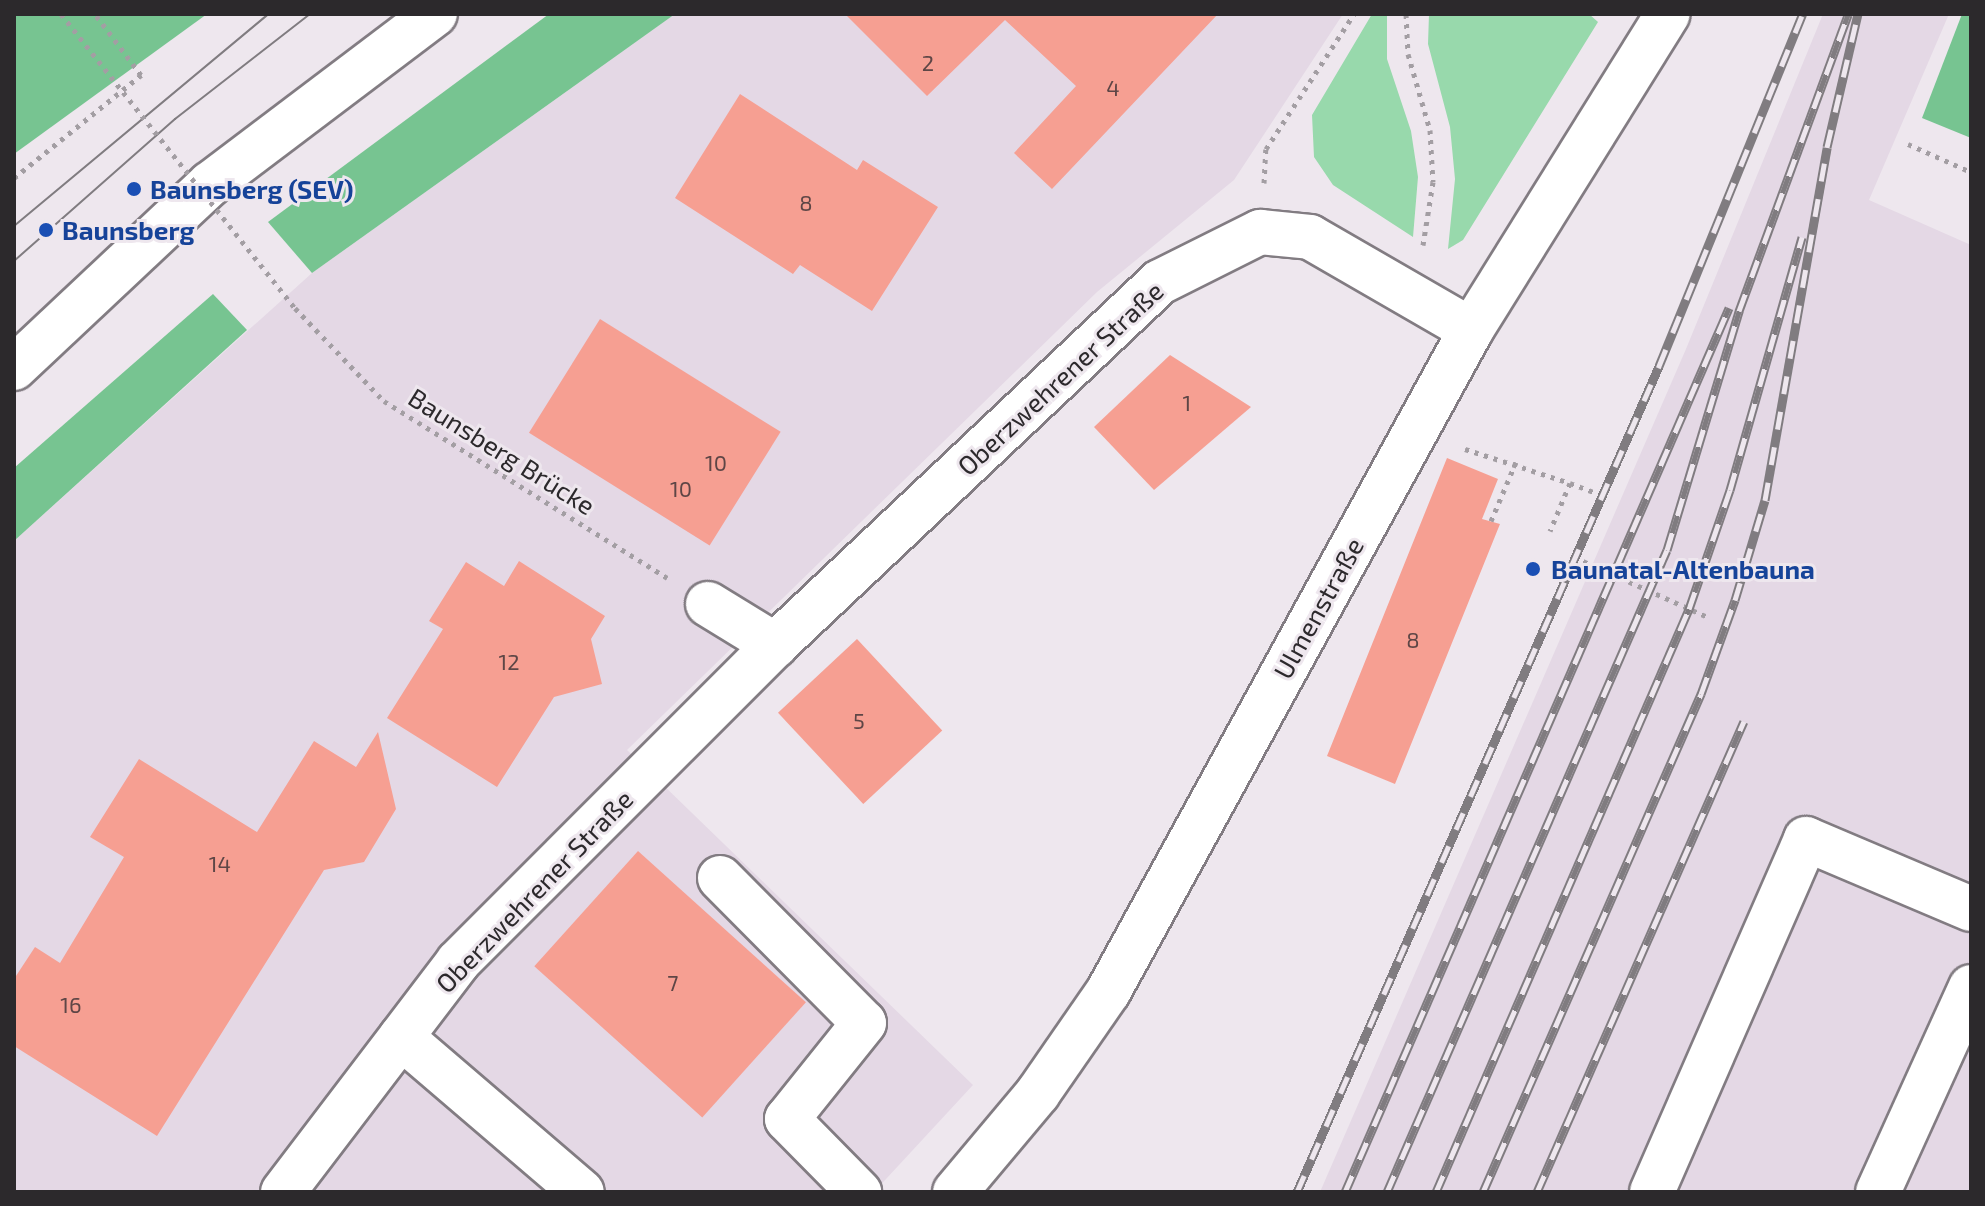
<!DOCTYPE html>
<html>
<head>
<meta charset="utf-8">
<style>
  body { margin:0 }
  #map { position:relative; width:1985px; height:1206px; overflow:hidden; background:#eee7ee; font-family:"Exo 2",sans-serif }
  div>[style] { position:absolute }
  .built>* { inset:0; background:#e4d8e5 }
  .green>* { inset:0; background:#98d9ac }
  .forest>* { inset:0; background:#77c491 }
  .building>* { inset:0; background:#f69f92; transform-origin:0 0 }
  .path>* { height:5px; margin-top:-2.5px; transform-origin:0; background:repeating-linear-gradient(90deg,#a39ea3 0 4px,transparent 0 10px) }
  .roads { filter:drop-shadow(2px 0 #827c82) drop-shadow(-2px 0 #827c82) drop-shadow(0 2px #827c82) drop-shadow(0 -2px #827c82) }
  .minor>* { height:44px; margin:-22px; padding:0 22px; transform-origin:22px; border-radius:22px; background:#fff }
  .major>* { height:44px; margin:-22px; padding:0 22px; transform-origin:22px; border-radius:22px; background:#fff }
  .tram>* { height:2px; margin:-1px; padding:0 1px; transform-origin:1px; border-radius:1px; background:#807c80 }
  .rail>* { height:9px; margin-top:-4.5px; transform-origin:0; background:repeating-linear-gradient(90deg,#eee7ee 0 18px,#807c80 0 36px); box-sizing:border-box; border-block:2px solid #807c80 }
  .path-bridge>* { height:5px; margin-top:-2.5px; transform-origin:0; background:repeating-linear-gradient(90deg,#a39ea3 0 4px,transparent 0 10px) }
  .dots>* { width:22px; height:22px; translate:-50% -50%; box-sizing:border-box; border:4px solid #eee7ee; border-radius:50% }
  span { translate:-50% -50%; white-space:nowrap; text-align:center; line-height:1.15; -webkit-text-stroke:6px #eee7ee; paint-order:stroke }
  .number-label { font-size:22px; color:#5e4646 }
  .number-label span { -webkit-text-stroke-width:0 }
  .transit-label { font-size:26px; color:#164399; font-weight:700 }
  .left { translate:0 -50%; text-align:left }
  .street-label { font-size:26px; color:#2c292c }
  .frame { position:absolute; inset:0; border:16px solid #2c292c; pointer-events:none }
</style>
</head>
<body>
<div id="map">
  <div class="built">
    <i style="clip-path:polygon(675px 14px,1343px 14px,1234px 180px,1097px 292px,627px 750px,973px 1085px,874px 1192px,14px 1192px,14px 541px,312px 273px)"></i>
    <i style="clip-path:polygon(1823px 14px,1949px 14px,1869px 200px,1971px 245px,1971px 1192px,1320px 1192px,1686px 349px)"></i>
  </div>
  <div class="green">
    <i style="clip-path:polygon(1372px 14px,1387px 14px,1387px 59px,1411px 131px,1418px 177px,1413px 237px,1333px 185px,1314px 157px,1312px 115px)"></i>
    <i style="clip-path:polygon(1429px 14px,1589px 14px,1598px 22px,1463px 240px,1448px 249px,1455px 179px,1450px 127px,1428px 44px)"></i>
  </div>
  <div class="forest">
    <i style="clip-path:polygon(14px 14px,207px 14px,14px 154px)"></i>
    <i style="clip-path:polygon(549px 14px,675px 14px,312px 273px,268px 222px)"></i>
    <i style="clip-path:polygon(1962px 14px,1971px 14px,1971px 138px,1922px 118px)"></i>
    <i style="clip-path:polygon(213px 294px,247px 330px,14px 541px,14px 468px)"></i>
  </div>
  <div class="building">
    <i style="clip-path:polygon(845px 14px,1218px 14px,1052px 189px,1014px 153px,1076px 86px,1005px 20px,927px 96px)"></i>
    <i style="clip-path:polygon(740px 94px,857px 170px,863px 160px,938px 207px,872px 311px,800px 265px,793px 274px,675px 198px)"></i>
    <i style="left:600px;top:319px;width:213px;height:134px;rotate:32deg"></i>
    <i style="clip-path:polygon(1170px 355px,1251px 407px,1154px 490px,1094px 427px)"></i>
    <i style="clip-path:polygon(1447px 458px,1498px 479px,1482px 519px,1500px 524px,1395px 784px,1327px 756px)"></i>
    <i style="clip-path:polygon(519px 561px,605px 616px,591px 639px,602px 684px,554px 697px,497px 787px,387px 718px,443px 629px,429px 621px,466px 562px,504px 586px)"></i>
    <i style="left:857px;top:639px;width:125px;height:108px;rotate:47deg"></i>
    <i style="clip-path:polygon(378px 732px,396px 809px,364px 862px,324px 870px,157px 1136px,14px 1046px,14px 979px,35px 947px,60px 963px,124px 857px,90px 837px,139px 759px,257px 832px,314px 741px,356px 767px)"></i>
    <i style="left:638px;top:851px;width:226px;height:155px;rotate:42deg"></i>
  </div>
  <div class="path">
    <i style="left:1406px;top:14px;width:40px;rotate:87.1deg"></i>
    <i style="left:1408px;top:54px;width:79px;rotate:73.9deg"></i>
    <i style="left:1430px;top:130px;width:52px;rotate:86.7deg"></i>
    <i style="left:1433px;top:182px;width:64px;rotate:99deg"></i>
    <i style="left:1908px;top:144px;width:69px;rotate:24deg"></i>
    <i style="left:14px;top:178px;width:164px;rotate:-39deg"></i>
    <i style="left:141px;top:75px;width:76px;rotate:-127deg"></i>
    <i style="left:1264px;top:183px;width:34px;rotate:-87deg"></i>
    <i style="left:1266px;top:149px;width:161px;rotate:-56.9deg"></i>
    <i style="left:295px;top:308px;width:129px;rotate:46.3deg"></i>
    <i style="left:384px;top:401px;width:334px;rotate:32deg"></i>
    <i style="left:1465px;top:449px;width:110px;rotate:17.9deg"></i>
    <i style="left:1570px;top:483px;width:52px;rotate:112.6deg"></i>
    <i style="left:1570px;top:483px;width:34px;rotate:21deg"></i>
    <i style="left:1602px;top:495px;width:68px;rotate:114.3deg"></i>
    <i style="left:1574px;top:557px;width:149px;rotate:24.2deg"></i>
    <i style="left:1491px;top:521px;width:64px;rotate:-67deg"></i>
  </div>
  <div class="roads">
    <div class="minor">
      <i style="left:708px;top:604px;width:79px;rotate:31.5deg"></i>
      <i style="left:720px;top:878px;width:204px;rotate:45.2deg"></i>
      <i style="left:864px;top:1023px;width:123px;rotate:128.7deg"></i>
      <i style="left:787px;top:1119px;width:103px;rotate:45.4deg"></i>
      <i style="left:401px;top:1037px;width:238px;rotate:40.6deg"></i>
      <i style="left:283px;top:1192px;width:289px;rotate:-52.7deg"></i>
      <i style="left:458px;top:962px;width:448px;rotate:-45deg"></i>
      <i style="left:775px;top:645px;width:529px;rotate:-43.32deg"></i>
      <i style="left:1160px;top:282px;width:112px;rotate:-26.6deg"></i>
      <i style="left:1260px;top:232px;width:50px;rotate:5.7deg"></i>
      <i style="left:1310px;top:237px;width:186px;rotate:30deg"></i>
      <i style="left:955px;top:1192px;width:129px;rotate:-50deg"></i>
      <i style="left:1038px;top:1093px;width:123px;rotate:-55.3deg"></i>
      <i style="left:1108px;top:992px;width:755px;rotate:-61.26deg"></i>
      <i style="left:1471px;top:330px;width:372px;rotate:-58.1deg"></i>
      <i style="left:1652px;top:1192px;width:385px;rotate:-66.4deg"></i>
      <i style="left:1806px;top:839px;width:179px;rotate:23deg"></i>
      <i style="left:1878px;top:1192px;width:225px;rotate:-65.6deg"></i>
    </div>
    <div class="major">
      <i style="left:14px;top:368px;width:269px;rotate:-43.2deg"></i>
      <i style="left:210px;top:184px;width:282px;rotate:-37.1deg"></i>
    </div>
  </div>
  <div class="tram">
    <i style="left:14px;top:226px;width:331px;rotate:-39.8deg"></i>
    <i style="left:14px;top:261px;width:215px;rotate:-41.4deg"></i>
    <i style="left:175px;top:119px;width:171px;rotate:-37.9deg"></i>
  </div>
  <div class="rail">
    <i style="left:1297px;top:1192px;width:902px;rotate:-66.33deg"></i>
    <i style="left:1659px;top:366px;width:380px;rotate:-67.8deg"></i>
    <i style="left:1345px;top:1192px;width:964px;rotate:-66.52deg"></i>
    <i style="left:1387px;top:1192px;width:700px;rotate:-66.44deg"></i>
    <i style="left:1667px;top:550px;width:250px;rotate:-73.2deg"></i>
    <i style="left:1739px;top:311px;width:316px;rotate:-69.8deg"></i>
    <i style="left:1436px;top:1192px;width:636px;rotate:-66.54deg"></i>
    <i style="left:1689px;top:609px;width:126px;rotate:-71deg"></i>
    <i style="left:1730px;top:490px;width:263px;rotate:-74.1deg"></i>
    <i style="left:1483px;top:1192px;width:544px;rotate:-66.36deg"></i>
    <i style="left:1701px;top:694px;width:100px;rotate:-70.1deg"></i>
    <i style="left:1735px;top:600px;width:104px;rotate:-73.3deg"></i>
    <i style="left:1765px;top:500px;width:358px;rotate:-80deg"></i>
    <i style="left:1827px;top:147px;width:137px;rotate:-76.9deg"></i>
    <i style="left:1537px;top:1192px;width:514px;rotate:-66.27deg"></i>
  </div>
  <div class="path-bridge">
    <i style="left:61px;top:14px;width:376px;rotate:51.5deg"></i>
  </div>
  <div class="dots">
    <i style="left:134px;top:189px;background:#1a4fb4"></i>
    <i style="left:46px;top:230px;background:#1a4fb4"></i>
    <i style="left:1533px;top:569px;background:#1a4fb4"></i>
  </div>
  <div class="number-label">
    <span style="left:928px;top:63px">2</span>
    <span style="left:1113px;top:88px">4</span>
    <span style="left:806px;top:203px">8</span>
    <span style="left:1187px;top:403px">1</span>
    <span style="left:716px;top:463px">10</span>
    <span style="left:681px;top:489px">10</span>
    <span style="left:1413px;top:640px">8</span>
    <span style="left:509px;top:662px">12</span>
    <span style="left:859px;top:721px">5</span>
    <span style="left:220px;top:864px">14</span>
    <span style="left:673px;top:983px">7</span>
    <span style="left:71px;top:1005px">16</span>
  </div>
  <div class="transit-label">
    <span class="left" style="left:150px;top:189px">Baunsberg (SEV)</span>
    <span class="left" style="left:62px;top:230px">Baunsberg</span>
    <span class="left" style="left:1551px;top:569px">Baunatal-Altenbauna</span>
  </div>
  <div class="street-label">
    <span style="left:1060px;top:378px;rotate:-43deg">Oberzwehrener Straße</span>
    <span style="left:502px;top:451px;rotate:32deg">Baunsberg Brücke</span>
    <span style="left:1318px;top:608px;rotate:-61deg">Ulmenstraße</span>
    <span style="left:534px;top:891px;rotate:-46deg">Oberzwehrener Straße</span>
  </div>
  <div class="frame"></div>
</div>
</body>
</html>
